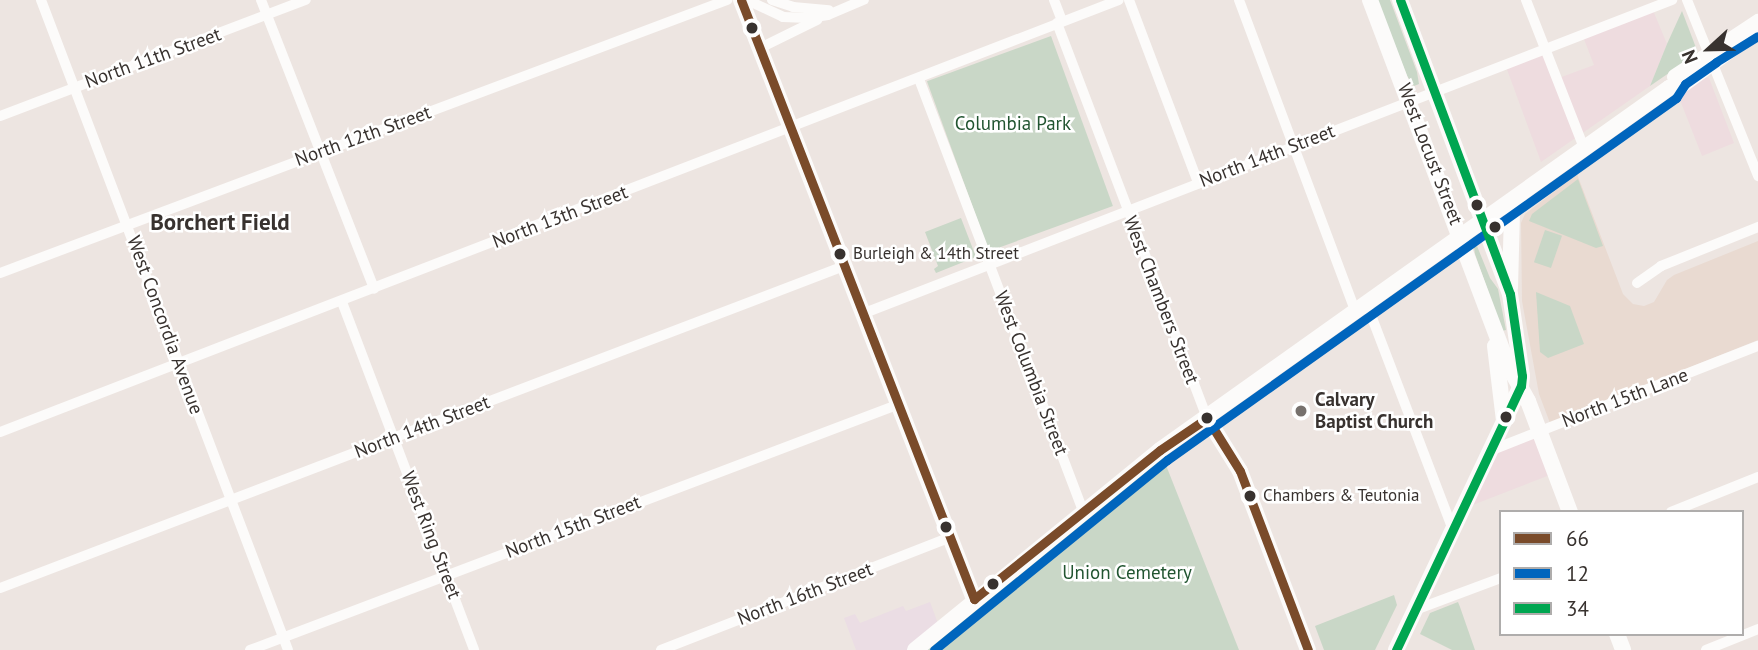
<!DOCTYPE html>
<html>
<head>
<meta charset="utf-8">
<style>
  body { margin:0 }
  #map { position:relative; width:1758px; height:650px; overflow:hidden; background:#ede5e1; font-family:"PT Sans",sans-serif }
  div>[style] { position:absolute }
  .commercial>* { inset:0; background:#eedcdf }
  .industrial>* { inset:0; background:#ebdde4 }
  .built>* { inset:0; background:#e9dad1 }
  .green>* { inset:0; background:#c9d7c7; transform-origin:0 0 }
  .street>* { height:10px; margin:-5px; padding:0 5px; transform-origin:5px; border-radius:5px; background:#fcfbfa }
  .secondary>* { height:16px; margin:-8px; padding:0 8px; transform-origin:8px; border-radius:8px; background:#fcfbfa }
  .bus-1>* { height:9px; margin:-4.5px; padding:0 4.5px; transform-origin:4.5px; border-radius:4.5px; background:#7a4b2a }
  .bus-2>* { height:9px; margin:-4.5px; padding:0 4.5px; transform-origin:4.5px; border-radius:4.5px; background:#0065bd }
  .bus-3>* { height:9px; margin:-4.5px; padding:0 4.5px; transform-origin:4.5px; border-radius:4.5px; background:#00a651 }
  .dots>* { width:19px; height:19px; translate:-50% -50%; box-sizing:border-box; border:4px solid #fff; border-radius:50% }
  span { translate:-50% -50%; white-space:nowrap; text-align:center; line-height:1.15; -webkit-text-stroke:5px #fff; paint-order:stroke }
  .bus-label { font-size:17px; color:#38322f }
  .left { translate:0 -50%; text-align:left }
  .street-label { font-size:19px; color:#38322f }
  .park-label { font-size:19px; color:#225531 }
  .poi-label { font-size:19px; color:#38322f; font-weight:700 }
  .quarter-label { font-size:23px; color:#38322f; font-weight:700 }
  .legend { position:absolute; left:1499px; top:510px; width:245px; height:126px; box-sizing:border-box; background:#fff; border:2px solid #afadac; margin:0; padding:9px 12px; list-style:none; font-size:21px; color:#38322f }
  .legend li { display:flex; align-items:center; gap:14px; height:35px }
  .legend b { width:35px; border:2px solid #afadac }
  .north { position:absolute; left:1674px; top:14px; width:70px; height:70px; -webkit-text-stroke:5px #fff; paint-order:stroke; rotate:248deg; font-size:19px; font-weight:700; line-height:28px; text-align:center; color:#38322f }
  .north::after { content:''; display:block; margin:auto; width:24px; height:32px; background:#38322f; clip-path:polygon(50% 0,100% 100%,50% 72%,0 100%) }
</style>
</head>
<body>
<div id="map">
  <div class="commercial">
    <i style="clip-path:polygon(1652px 8px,1667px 44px,1650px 86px,1541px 162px,1505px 64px,1544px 49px,1556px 79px,1594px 65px,1582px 34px)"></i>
    <i style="clip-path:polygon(1704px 77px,1709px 78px,1734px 143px,1702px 156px,1678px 95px)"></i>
    <i style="clip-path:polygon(1539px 431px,1555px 473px,1465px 508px,1492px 450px)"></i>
  </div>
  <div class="industrial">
    <i style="clip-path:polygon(930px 602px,940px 629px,915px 650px,856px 650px,844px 618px,855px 614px,860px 623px,903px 606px,906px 611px)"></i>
  </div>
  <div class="built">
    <i style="clip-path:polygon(1577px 174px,1623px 294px,1633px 304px,1644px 306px,1654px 302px,1667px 280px,1674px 275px,1758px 241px,1758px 340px,1550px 423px,1539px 394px,1522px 301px,1521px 223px,1525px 214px)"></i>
  </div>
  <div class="green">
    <i style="clip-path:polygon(1377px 0,1390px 0,1417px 72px,1419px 84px,1414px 86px,1407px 76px)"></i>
    <i style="clip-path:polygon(1682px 11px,1698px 53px,1650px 86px,1667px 44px)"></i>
    <i style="left:1051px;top:36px;width:181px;height:132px;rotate:70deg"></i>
    <i style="clip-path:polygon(1578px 179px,1603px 246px,1596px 248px,1529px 221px,1532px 214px)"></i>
    <i style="clip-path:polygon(961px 218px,976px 257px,936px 273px,934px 269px,938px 266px,925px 232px)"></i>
    <i style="left:1545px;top:230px;width:18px;height:34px;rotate:19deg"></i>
    <i style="clip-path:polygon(1477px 246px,1490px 278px,1498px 289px,1506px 330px,1502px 331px,1475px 254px,1474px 247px)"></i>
    <i style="clip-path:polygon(1536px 292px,1570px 306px,1584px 344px,1548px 358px,1540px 352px)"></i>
    <i style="clip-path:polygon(1160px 450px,1239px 650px,915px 650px)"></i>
    <i style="clip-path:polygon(1394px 595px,1397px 605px,1375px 650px,1324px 650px,1315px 626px)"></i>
    <i style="clip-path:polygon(1458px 602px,1460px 607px,1475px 650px,1452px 650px,1420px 634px,1430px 613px)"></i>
  </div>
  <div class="street">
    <i style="left:41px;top:0;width:695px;rotate:69.19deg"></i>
    <i style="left:261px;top:0;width:310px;rotate:68.6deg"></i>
    <i style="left:747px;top:0;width:40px;rotate:25deg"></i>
    <i style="left:783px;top:17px;width:26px;rotate:2deg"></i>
    <i style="left:809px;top:18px;width:19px;rotate:-9deg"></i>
    <i style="left:828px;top:15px;width:39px;rotate:-23deg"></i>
    <i style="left:772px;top:0;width:22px;rotate:18deg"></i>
    <i style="left:793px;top:7px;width:36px;rotate:5deg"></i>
    <i style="left:1054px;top:0;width:22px;rotate:69deg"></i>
    <i style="left:1129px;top:0;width:196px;rotate:69.3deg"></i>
    <i style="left:1239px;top:0;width:331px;rotate:69.5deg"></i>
    <i style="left:1526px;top:0;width:159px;rotate:68.6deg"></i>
    <i style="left:1687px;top:0;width:190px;rotate:68deg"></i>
    <i style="left:1057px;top:23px;width:423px;rotate:69.2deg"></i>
    <i style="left:760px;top:48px;width:64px;rotate:-26.2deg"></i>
    <i style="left:919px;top:79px;width:461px;rotate:69.2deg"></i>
    <i style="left:0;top:116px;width:327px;rotate:-20.8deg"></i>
    <i style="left:0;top:273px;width:777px;rotate:-20.58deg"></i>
    <i style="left:1637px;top:283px;width:29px;rotate:-35deg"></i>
    <i style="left:1661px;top:266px;width:105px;rotate:-21.9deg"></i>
    <i style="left:342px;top:302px;width:372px;rotate:69.2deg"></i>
    <i style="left:1366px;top:302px;width:244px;rotate:69.1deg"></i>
    <i style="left:862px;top:314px;width:869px;rotate:-21.19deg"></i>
    <i style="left:0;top:432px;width:1199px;rotate:-21.11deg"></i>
    <i style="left:1492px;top:450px;width:286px;rotate:-21.4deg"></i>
    <i style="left:1671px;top:512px;width:94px;rotate:-21.9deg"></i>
    <i style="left:0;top:588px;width:903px;rotate:-20.88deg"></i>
    <i style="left:1415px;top:610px;width:92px;rotate:-20.4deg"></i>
    <i style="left:250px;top:650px;width:692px;rotate:-20.74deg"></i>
    <i style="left:661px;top:650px;width:309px;rotate:-21.3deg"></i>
    <i style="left:1706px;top:650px;width:56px;rotate:-22deg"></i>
  </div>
  <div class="secondary">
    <i style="left:741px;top:0;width:643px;rotate:68.74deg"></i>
    <i style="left:1370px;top:0;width:390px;rotate:69.3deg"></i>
    <i style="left:1508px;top:365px;width:41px;rotate:60.9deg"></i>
    <i style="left:1528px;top:401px;width:119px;rotate:69.3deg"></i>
    <i style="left:1675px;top:77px;width:100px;rotate:-33.5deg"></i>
    <i style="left:1510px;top:288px;width:79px;rotate:-88.5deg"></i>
    <i style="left:1512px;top:209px;width:14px;rotate:-60deg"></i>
    <i style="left:1495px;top:346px;width:75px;rotate:83.1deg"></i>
    <i style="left:1207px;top:418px;width:62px;rotate:58.1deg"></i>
    <i style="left:1240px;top:471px;width:191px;rotate:69.2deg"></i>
    <i style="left:1617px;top:634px;width:17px;rotate:69deg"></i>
    <i style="left:915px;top:650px;width:316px;rotate:-39.2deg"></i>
    <i style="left:1160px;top:450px;width:625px;rotate:-35.42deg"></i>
    <i style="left:1669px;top:88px;width:13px;rotate:-13deg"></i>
    <i style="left:1682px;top:85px;width:94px;rotate:-35.9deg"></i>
    <i style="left:1396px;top:650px;width:292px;rotate:-64.7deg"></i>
    <i style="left:1521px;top:386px;width:10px;rotate:-84deg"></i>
    <i style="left:1522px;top:376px;width:83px;rotate:-98.3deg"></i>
    <i style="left:1510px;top:294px;width:314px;rotate:-110.5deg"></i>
  </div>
  <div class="bus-1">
    <i style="left:741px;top:0;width:643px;rotate:68.74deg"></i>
    <i style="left:1207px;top:418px;width:62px;rotate:58.1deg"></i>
    <i style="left:1240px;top:471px;width:191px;rotate:69.2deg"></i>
    <i style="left:974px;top:599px;width:238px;rotate:-38.7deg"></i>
    <i style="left:1160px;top:450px;width:57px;rotate:-34.2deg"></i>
  </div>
  <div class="bus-2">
    <i style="left:934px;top:650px;width:301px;rotate:-39.2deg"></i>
    <i style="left:1167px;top:460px;width:625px;rotate:-35.42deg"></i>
    <i style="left:1676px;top:98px;width:17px;rotate:-57deg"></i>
    <i style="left:1685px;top:84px;width:38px;rotate:-35deg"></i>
    <i style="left:1716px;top:62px;width:49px;rotate:-31.8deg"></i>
  </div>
  <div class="bus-3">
    <i style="left:1396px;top:650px;width:292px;rotate:-64.7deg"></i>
    <i style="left:1521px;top:386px;width:10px;rotate:-84deg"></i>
    <i style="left:1522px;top:376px;width:83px;rotate:-98.3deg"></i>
    <i style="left:1510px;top:294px;width:314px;rotate:-110.5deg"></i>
  </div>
  <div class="dots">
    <i style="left:752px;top:28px;background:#38322f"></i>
    <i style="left:1477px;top:205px;background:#38322f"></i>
    <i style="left:1495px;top:227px;background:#38322f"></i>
    <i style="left:840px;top:254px;background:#38322f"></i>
    <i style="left:1301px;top:411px;background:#77716d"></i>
    <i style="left:1506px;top:417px;background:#38322f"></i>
    <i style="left:1207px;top:418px;background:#38322f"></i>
    <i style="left:1250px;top:496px;background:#38322f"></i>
    <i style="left:946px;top:527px;background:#38322f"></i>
    <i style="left:993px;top:584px;background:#38322f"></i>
  </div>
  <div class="bus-label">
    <span class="left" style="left:853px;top:254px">Burleigh &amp; 14th Street</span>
    <span class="left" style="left:1263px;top:496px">Chambers &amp; Teutonia</span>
  </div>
  <div class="street-label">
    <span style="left:153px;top:58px;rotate:-20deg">North 11th Street</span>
    <span style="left:363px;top:136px;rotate:-20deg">North 12th Street</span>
    <span style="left:1430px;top:154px;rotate:69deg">West Locust Street</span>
    <span style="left:1267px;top:156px;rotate:-21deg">North 14th Street</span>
    <span style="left:560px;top:217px;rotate:-21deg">North 13th Street</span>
    <span style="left:1161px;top:300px;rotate:69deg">West Chambers Street</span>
    <span style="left:165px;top:325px;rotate:70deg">West Concordia Avenue</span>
    <span style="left:1031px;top:373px;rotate:69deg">West Columbia Street</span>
    <span style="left:1625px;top:398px;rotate:-21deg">North 15th Lane</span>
    <span style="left:422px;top:427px;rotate:-21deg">North 14th Street</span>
    <span style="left:573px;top:527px;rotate:-21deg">North 15th Street</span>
    <span style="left:431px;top:535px;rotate:69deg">West Ring Street</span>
    <span style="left:805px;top:594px;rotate:-21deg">North 16th Street</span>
  </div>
  <div class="park-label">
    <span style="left:1013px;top:124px">Columbia Park</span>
    <span style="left:1127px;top:573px">Union Cemetery</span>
  </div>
  <div class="poi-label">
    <span class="left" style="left:1315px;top:411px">Calvary<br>Baptist Church</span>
  </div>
  <div class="quarter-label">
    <span style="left:220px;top:222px">Borchert Field</span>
  </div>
  <ul class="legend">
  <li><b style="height:9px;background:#7a4b2a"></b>66</li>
  <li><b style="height:9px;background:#0065bd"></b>12</li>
  <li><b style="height:9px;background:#00a651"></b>34</li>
  </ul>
  <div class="north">N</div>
</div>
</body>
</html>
